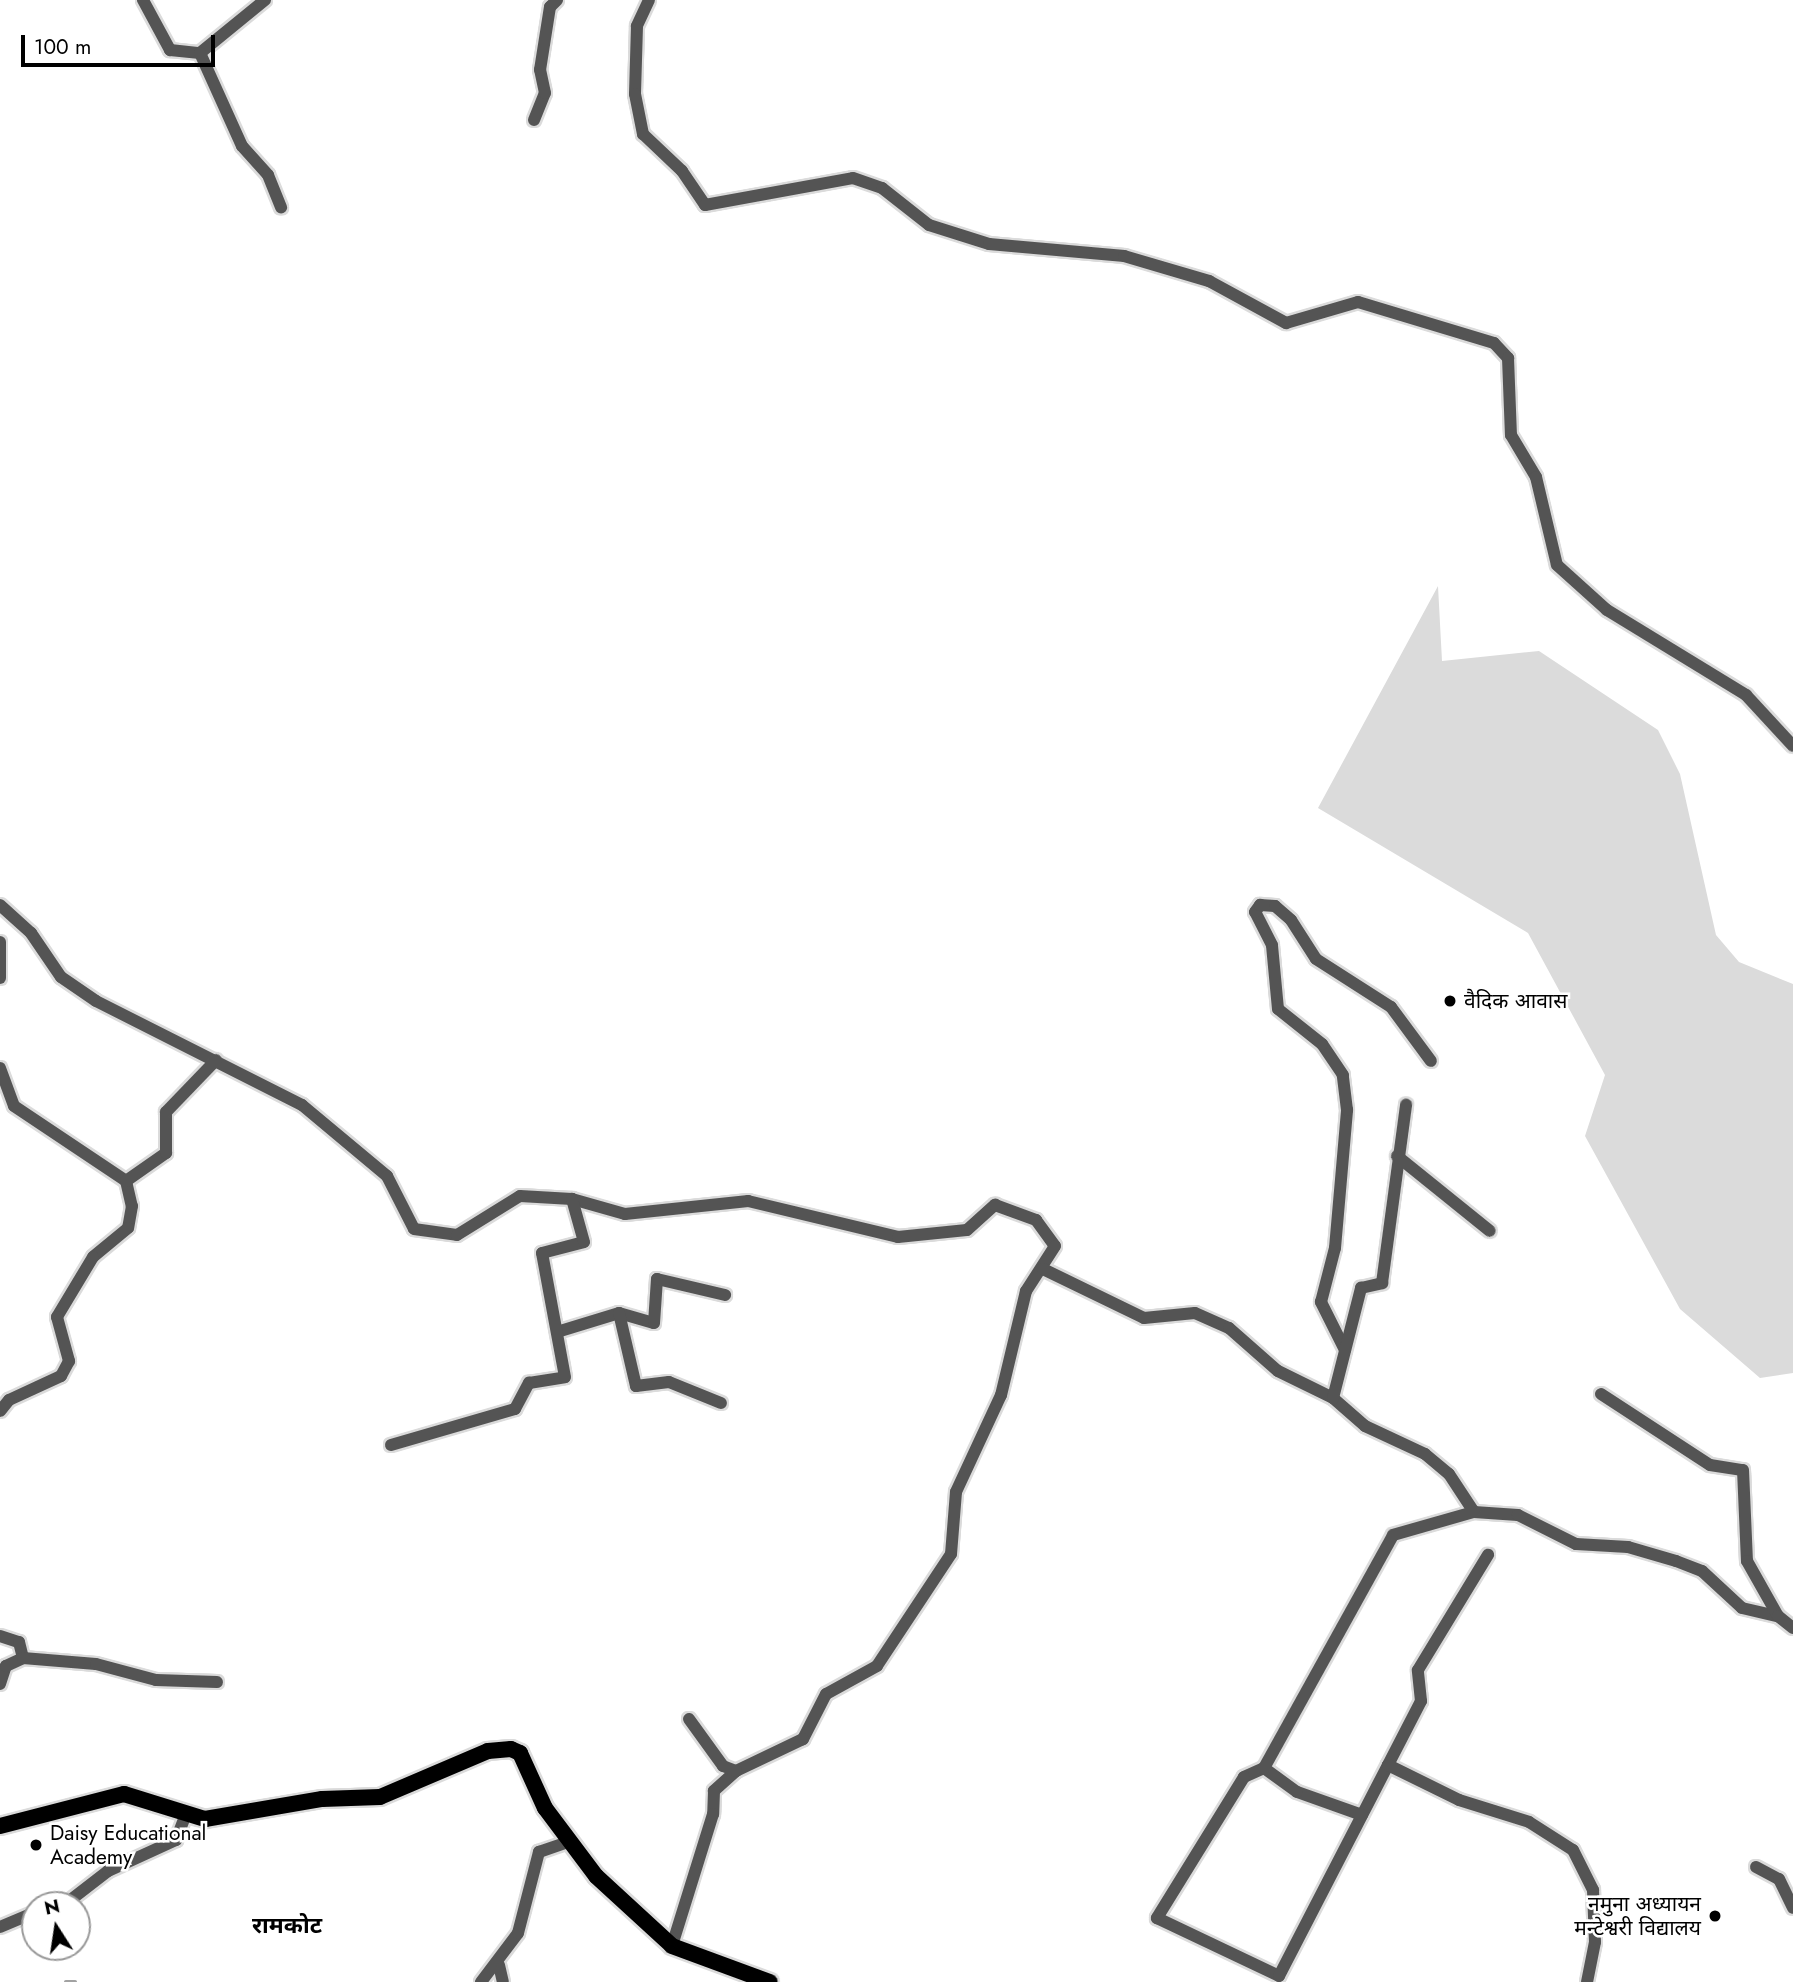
<!DOCTYPE html>
<html>
<head>
<meta charset="utf-8">
<style>
  body { margin:0 }
  #map { position:relative; width:1793px; height:1982px; overflow:hidden; background:#fff; font-family:Jost,"Noto Sans Devanagari",sans-serif }
  div>[style] { position:absolute }
  .green>* { inset:0; background:#dbdbdb }
  .stream>* { height:3.5px; margin:-1.75px; padding:0 1.75px; transform-origin:1.75px; border-radius:1.75px; background:#a2a2a2 }
  .roads { filter:drop-shadow(2px 0 #dbdbdb) drop-shadow(-2px 0 #dbdbdb) drop-shadow(0 2px #dbdbdb) drop-shadow(0 -2px #dbdbdb) }
  .minor>* { height:12px; margin:-6px; padding:0 6px; transform-origin:6px; border-radius:6px; background:#545454 }
  .major>* { height:16px; margin:-8px; padding:0 8px; transform-origin:8px; border-radius:8px; background:#000 }
  .dots>* { width:19px; height:19px; translate:-50% -50%; box-sizing:border-box; border:4px solid #fff; border-radius:50% }
  span { translate:-50% -50%; white-space:nowrap; text-align:center; line-height:1.15; -webkit-text-stroke:5px #fff; paint-order:stroke }
  .poi-label { font-size:21px; color:#000 }
  .left { translate:0 -50%; text-align:left }
  .right { translate:-100% -50%; text-align:right }
  .neighbourhood-label { font-size:23px; color:#000; font-weight:700 }
  .north { position:absolute; left:21px; top:1891px; width:70px; height:70px; box-sizing:border-box; background:#fff; border:2px solid #999; border-radius:50%; rotate:348deg; font-size:19px; font-weight:700; line-height:28px; text-align:center; color:#000 }
  .north::after { content:''; display:block; margin:auto; width:24px; height:32px; background:#000; clip-path:polygon(50% 0,100% 100%,50% 72%,0 100%) }
  .scale { position:absolute; left:21px; top:35px; width:194px; height:32px; box-sizing:border-box; border:4px solid #000; border-top:0; padding-left:9px; font-size:21px; line-height:24px; white-space:nowrap; color:#000; -webkit-text-stroke:5px #fff; paint-order:stroke }
</style>
</head>
<body>
<div id="map">
  <div class="green">
    <i style="clip-path:polygon(1438px 586px,1442px 661px,1539px 651px,1658px 730px,1680px 774px,1716px 935px,1739px 962px,1793px 984px,1793px 1373px,1760px 1378px,1680px 1309px,1585px 1136px,1605px 1075px,1528px 933px,1318px 808px)"></i>
  </div>
  <div class="stream">
    <i style="left:66px;top:1982px;width:9px"></i>
  </div>
  <div class="roads">
    <div class="minor">
      <i style="left:143px;top:0;width:57px;rotate:61.6deg"></i>
      <i style="left:170px;top:50px;width:30px;rotate:6deg"></i>
      <i style="left:200px;top:53px;width:84px;rotate:-39.2deg"></i>
      <i style="left:649px;top:0;width:29px;rotate:115deg"></i>
      <i style="left:637px;top:26px;width:68px;rotate:91.7deg"></i>
      <i style="left:635px;top:94px;width:41px;rotate:78.7deg"></i>
      <i style="left:643px;top:134px;width:54px;rotate:43.5deg"></i>
      <i style="left:682px;top:171px;width:41px;rotate:55.9deg"></i>
      <i style="left:705px;top:205px;width:150px;rotate:-10.3deg"></i>
      <i style="left:853px;top:178px;width:31px;rotate:19deg"></i>
      <i style="left:882px;top:188px;width:60px;rotate:38.2deg"></i>
      <i style="left:929px;top:225px;width:63px;rotate:17.6deg"></i>
      <i style="left:989px;top:244px;width:136px;rotate:5.1deg"></i>
      <i style="left:1124px;top:256px;width:89px;rotate:16.4deg"></i>
      <i style="left:1209px;top:281px;width:88px;rotate:28.6deg"></i>
      <i style="left:1286px;top:323px;width:75px;rotate:-16.3deg"></i>
      <i style="left:1358px;top:302px;width:142px;rotate:16.8deg"></i>
      <i style="left:1494px;top:343px;width:21px;rotate:47deg"></i>
      <i style="left:1508px;top:358px;width:77px;rotate:87.8deg"></i>
      <i style="left:1511px;top:435px;width:49px;rotate:59.2deg"></i>
      <i style="left:1536px;top:477px;width:90px;rotate:76.6deg"></i>
      <i style="left:1557px;top:565px;width:67px;rotate:42deg"></i>
      <i style="left:1607px;top:610px;width:163px;rotate:31.4deg"></i>
      <i style="left:1746px;top:695px;width:69px;rotate:47.3deg"></i>
      <i style="left:200px;top:53px;width:102px;rotate:65.7deg"></i>
      <i style="left:242px;top:146px;width:39px;rotate:48deg"></i>
      <i style="left:268px;top:175px;width:35px;rotate:68deg"></i>
      <i style="left:534px;top:120px;width:29px;rotate:-68deg"></i>
      <i style="left:545px;top:93px;width:24px;rotate:-102deg"></i>
      <i style="left:540px;top:70px;width:64px;rotate:-81deg"></i>
      <i style="left:550px;top:7px;width:10px;rotate:-45deg"></i>
      <i style="left:0;top:905px;width:42px;rotate:42.1deg"></i>
      <i style="left:31px;top:933px;width:53px;rotate:55.7deg"></i>
      <i style="left:61px;top:977px;width:42px;rotate:34.4deg"></i>
      <i style="left:96px;top:1001px;width:231px;rotate:26.8deg"></i>
      <i style="left:302px;top:1105px;width:111px;rotate:39.9deg"></i>
      <i style="left:387px;top:1176px;width:59px;rotate:63deg"></i>
      <i style="left:414px;top:1229px;width:43px;rotate:7.9deg"></i>
      <i style="left:457px;top:1235px;width:74px;rotate:-31.8deg"></i>
      <i style="left:520px;top:1196px;width:52px;rotate:3.3deg"></i>
      <i style="left:572px;top:1199px;width:55px;rotate:15.8deg"></i>
      <i style="left:625px;top:1214px;width:124px;rotate:-6deg"></i>
      <i style="left:748px;top:1201px;width:154px;rotate:13.5deg"></i>
      <i style="left:898px;top:1237px;width:69px;rotate:-5.8deg"></i>
      <i style="left:967px;top:1230px;width:38px;rotate:-42deg"></i>
      <i style="left:995px;top:1205px;width:44px;rotate:20.1deg"></i>
      <i style="left:1036px;top:1220px;width:32px;rotate:54deg"></i>
      <i style="left:1055px;top:1246px;width:54px;rotate:122.8deg"></i>
      <i style="left:1026px;top:1291px;width:107px;rotate:103.5deg"></i>
      <i style="left:1001px;top:1395px;width:107px;rotate:114.9deg"></i>
      <i style="left:956px;top:1492px;width:62px;rotate:94.6deg"></i>
      <i style="left:951px;top:1554px;width:134px;rotate:123.5deg"></i>
      <i style="left:877px;top:1666px;width:58px;rotate:151.2deg"></i>
      <i style="left:826px;top:1694px;width:51px;rotate:117.1deg"></i>
      <i style="left:803px;top:1739px;width:74px;rotate:154.5deg"></i>
      <i style="left:736px;top:1771px;width:30px;rotate:138deg"></i>
      <i style="left:714px;top:1791px;width:23px;rotate:92deg"></i>
      <i style="left:713px;top:1814px;width:138px;rotate:107.3deg"></i>
      <i style="left:0;top:942px;width:36px;rotate:90deg"></i>
      <i style="left:0;top:1068px;width:40px;rotate:69.8deg"></i>
      <i style="left:14px;top:1106px;width:135px;rotate:33.8deg"></i>
      <i style="left:126px;top:1181px;width:26px;rotate:77deg"></i>
      <i style="left:132px;top:1206px;width:22px;rotate:100deg"></i>
      <i style="left:128px;top:1228px;width:45px;rotate:140.4deg"></i>
      <i style="left:93px;top:1257px;width:70px;rotate:121deg"></i>
      <i style="left:57px;top:1317px;width:46px;rotate:74.7deg"></i>
      <i style="left:69px;top:1361px;width:17px;rotate:118deg"></i>
      <i style="left:61px;top:1376px;width:57px;rotate:155.2deg"></i>
      <i style="left:9px;top:1400px;width:14px;rotate:129deg"></i>
      <i style="left:1397px;top:1156px;width:119px;rotate:38.9deg"></i>
      <i style="left:126px;top:1181px;width:49px;rotate:-35deg"></i>
      <i style="left:166px;top:1153px;width:41px;rotate:-90deg"></i>
      <i style="left:166px;top:1112px;width:72px;rotate:-46.1deg"></i>
      <i style="left:1043px;top:1269px;width:112px;rotate:25.9deg"></i>
      <i style="left:1144px;top:1318px;width:51px;rotate:-5.6deg"></i>
      <i style="left:1195px;top:1313px;width:37px;rotate:24deg"></i>
      <i style="left:1229px;top:1328px;width:65px;rotate:41.3deg"></i>
      <i style="left:1278px;top:1371px;width:61px;rotate:26.1deg"></i>
      <i style="left:1333px;top:1398px;width:43px;rotate:41.2deg"></i>
      <i style="left:1365px;top:1426px;width:66px;rotate:25deg"></i>
      <i style="left:1425px;top:1454px;width:31px;rotate:40deg"></i>
      <i style="left:1449px;top:1474px;width:45px;rotate:56.7deg"></i>
      <i style="left:1474px;top:1512px;width:44px;rotate:3.9deg"></i>
      <i style="left:1518px;top:1515px;width:65px;rotate:26.6deg"></i>
      <i style="left:1576px;top:1544px;width:52px;rotate:3.3deg"></i>
      <i style="left:1628px;top:1547px;width:50px;rotate:16.3deg"></i>
      <i style="left:1676px;top:1561px;width:28px;rotate:21deg"></i>
      <i style="left:1702px;top:1571px;width:54px;rotate:42.8deg"></i>
      <i style="left:1742px;top:1608px;width:37px;rotate:13deg"></i>
      <i style="left:619px;top:1313px;width:36px;rotate:16deg"></i>
      <i style="left:654px;top:1323px;width:44px;rotate:-86.1deg"></i>
      <i style="left:657px;top:1279px;width:70px;rotate:13.2deg"></i>
      <i style="left:557px;top:1332px;width:65px;rotate:-17deg"></i>
      <i style="left:619px;top:1313px;width:75px;rotate:76.9deg"></i>
      <i style="left:636px;top:1386px;width:33px;rotate:-7deg"></i>
      <i style="left:669px;top:1382px;width:56px;rotate:22deg"></i>
      <i style="left:1345px;top:1350px;width:54px;rotate:-116.6deg"></i>
      <i style="left:1321px;top:1302px;width:56px;rotate:-75.5deg"></i>
      <i style="left:1335px;top:1248px;width:139px;rotate:-85deg"></i>
      <i style="left:1347px;top:1110px;width:35px;rotate:-97deg"></i>
      <i style="left:1343px;top:1075px;width:37px;rotate:-124deg"></i>
      <i style="left:1322px;top:1044px;width:56px;rotate:-141.5deg"></i>
      <i style="left:1278px;top:1009px;width:64px;rotate:-95.4deg"></i>
      <i style="left:1272px;top:945px;width:37px;rotate:-117deg"></i>
      <i style="left:1255px;top:912px;width:9px;rotate:-54deg"></i>
      <i style="left:1260px;top:905px;width:15px;rotate:4deg"></i>
      <i style="left:1275px;top:906px;width:21px;rotate:41deg"></i>
      <i style="left:1291px;top:920px;width:46px;rotate:57.3deg"></i>
      <i style="left:1316px;top:959px;width:89px;rotate:32.6deg"></i>
      <i style="left:1391px;top:1007px;width:67px;rotate:53.5deg"></i>
      <i style="left:1601px;top:1394px;width:130px;rotate:33.1deg"></i>
      <i style="left:1710px;top:1465px;width:33px;rotate:9deg"></i>
      <i style="left:1743px;top:1470px;width:91px;rotate:87.5deg"></i>
      <i style="left:1747px;top:1561px;width:63px;rotate:60.6deg"></i>
      <i style="left:1778px;top:1616px;width:19px;rotate:39deg"></i>
      <i style="left:1333px;top:1398px;width:114px;rotate:-75.7deg"></i>
      <i style="left:1361px;top:1288px;width:22px;rotate:-13deg"></i>
      <i style="left:1382px;top:1283px;width:180px;rotate:-82.3deg"></i>
      <i style="left:391px;top:1445px;width:129px;rotate:-16.2deg"></i>
      <i style="left:515px;top:1409px;width:30px;rotate:-62deg"></i>
      <i style="left:529px;top:1383px;width:36px;rotate:-9deg"></i>
      <i style="left:565px;top:1377px;width:126px;rotate:-100.5deg"></i>
      <i style="left:542px;top:1253px;width:43px;rotate:-14.7deg"></i>
      <i style="left:584px;top:1242px;width:45px;rotate:-105.6deg"></i>
      <i style="left:0;top:1636px;width:20px;rotate:18deg"></i>
      <i style="left:19px;top:1642px;width:16px;rotate:76deg"></i>
      <i style="left:0;top:1684px;width:19px;rotate:-72deg"></i>
      <i style="left:6px;top:1666px;width:19px;rotate:-25deg"></i>
      <i style="left:23px;top:1658px;width:73px;rotate:4.7deg"></i>
      <i style="left:96px;top:1664px;width:62px;rotate:14.9deg"></i>
      <i style="left:156px;top:1680px;width:61px;rotate:1.9deg"></i>
      <i style="left:689px;top:1719px;width:58px;rotate:54.1deg"></i>
      <i style="left:723px;top:1766px;width:14px;rotate:21deg"></i>
      <i style="left:1388px;top:1765px;width:72px;rotate:-62.7deg"></i>
      <i style="left:1421px;top:1701px;width:31px;rotate:-96deg"></i>
      <i style="left:1418px;top:1670px;width:135px;rotate:-58.7deg"></i>
      <i style="left:1264px;top:1768px;width:22px;rotate:156deg"></i>
      <i style="left:1244px;top:1777px;width:166px;rotate:121.7deg"></i>
      <i style="left:1157px;top:1918px;width:135px;rotate:25.4deg"></i>
      <i style="left:1279px;top:1976px;width:237px;rotate:-62.7deg"></i>
      <i style="left:1388px;top:1765px;width:79px;rotate:26.2deg"></i>
      <i style="left:1459px;top:1800px;width:73px;rotate:17.4deg"></i>
      <i style="left:1529px;top:1822px;width:52px;rotate:32.5deg"></i>
      <i style="left:1573px;top:1850px;width:45px;rotate:63.4deg"></i>
      <i style="left:1593px;top:1890px;width:52px;rotate:87.8deg"></i>
      <i style="left:1595px;top:1942px;width:41px;rotate:101.3deg"></i>
      <i style="left:1362px;top:1815px;width:69px;rotate:-160.5deg"></i>
      <i style="left:1297px;top:1792px;width:41px;rotate:-144deg"></i>
      <i style="left:1264px;top:1768px;width:266px;rotate:-61deg"></i>
      <i style="left:1393px;top:1535px;width:84px;rotate:-15.9deg"></i>
      <i style="left:1756px;top:1867px;width:26px;rotate:28deg"></i>
      <i style="left:1779px;top:1879px;width:32px;rotate:64deg"></i>
      <i style="left:64px;top:1905px;width:56px;rotate:-37.7deg"></i>
      <i style="left:108px;top:1871px;width:75px;rotate:-24.5deg"></i>
      <i style="left:176px;top:1840px;width:28px;rotate:-69deg"></i>
      <i style="left:0;top:1927px;width:38px;rotate:-23deg"></i>
      <i style="left:499px;top:1965px;width:17px;rotate:77deg"></i>
      <i style="left:481px;top:1982px;width:61px;rotate:-52.9deg"></i>
      <i style="left:518px;top:1933px;width:84px;rotate:-75.5deg"></i>
      <i style="left:539px;top:1852px;width:31px;rotate:-19deg"></i>
    </div>
    <div class="major">
      <i style="left:0;top:1826px;width:128px;rotate:-14.5deg"></i>
      <i style="left:124px;top:1794px;width:85px;rotate:17.2deg"></i>
      <i style="left:205px;top:1819px;width:119px;rotate:-9.7deg"></i>
      <i style="left:322px;top:1799px;width:58px;rotate:-2deg"></i>
      <i style="left:380px;top:1797px;width:117px;rotate:-23.1deg"></i>
      <i style="left:488px;top:1751px;width:23px;rotate:-5deg"></i>
      <i style="left:511px;top:1749px;width:10px;rotate:24deg"></i>
      <i style="left:520px;top:1753px;width:60px;rotate:65.6deg"></i>
      <i style="left:545px;top:1808px;width:85px;rotate:53.1deg"></i>
      <i style="left:596px;top:1876px;width:103px;rotate:42.6deg"></i>
      <i style="left:672px;top:1946px;width:104px;rotate:20.2deg"></i>
    </div>
  </div>
  <div class="dots">
    <i style="left:1450px;top:1001px;background:#000"></i>
    <i style="left:36px;top:1845px;background:#000"></i>
    <i style="left:1715px;top:1916px;background:#000"></i>
  </div>
  <div class="poi-label">
    <span class="left" style="left:1464px;top:1001px">वैदिक आवास</span>
    <span class="left" style="left:50px;top:1845px">Daisy Educational<br>Academy</span>
    <span class="right" style="left:1701px;top:1916px">नमुना अध्यायन<br>मन्टेश्वरी विद्यालय</span>
  </div>
  <div class="neighbourhood-label">
    <span style="left:287px;top:1925px">रामकोट</span>
  </div>
  <div class="north">N</div>
  <div class="scale">100 m</div>
</div>
</body>
</html>
